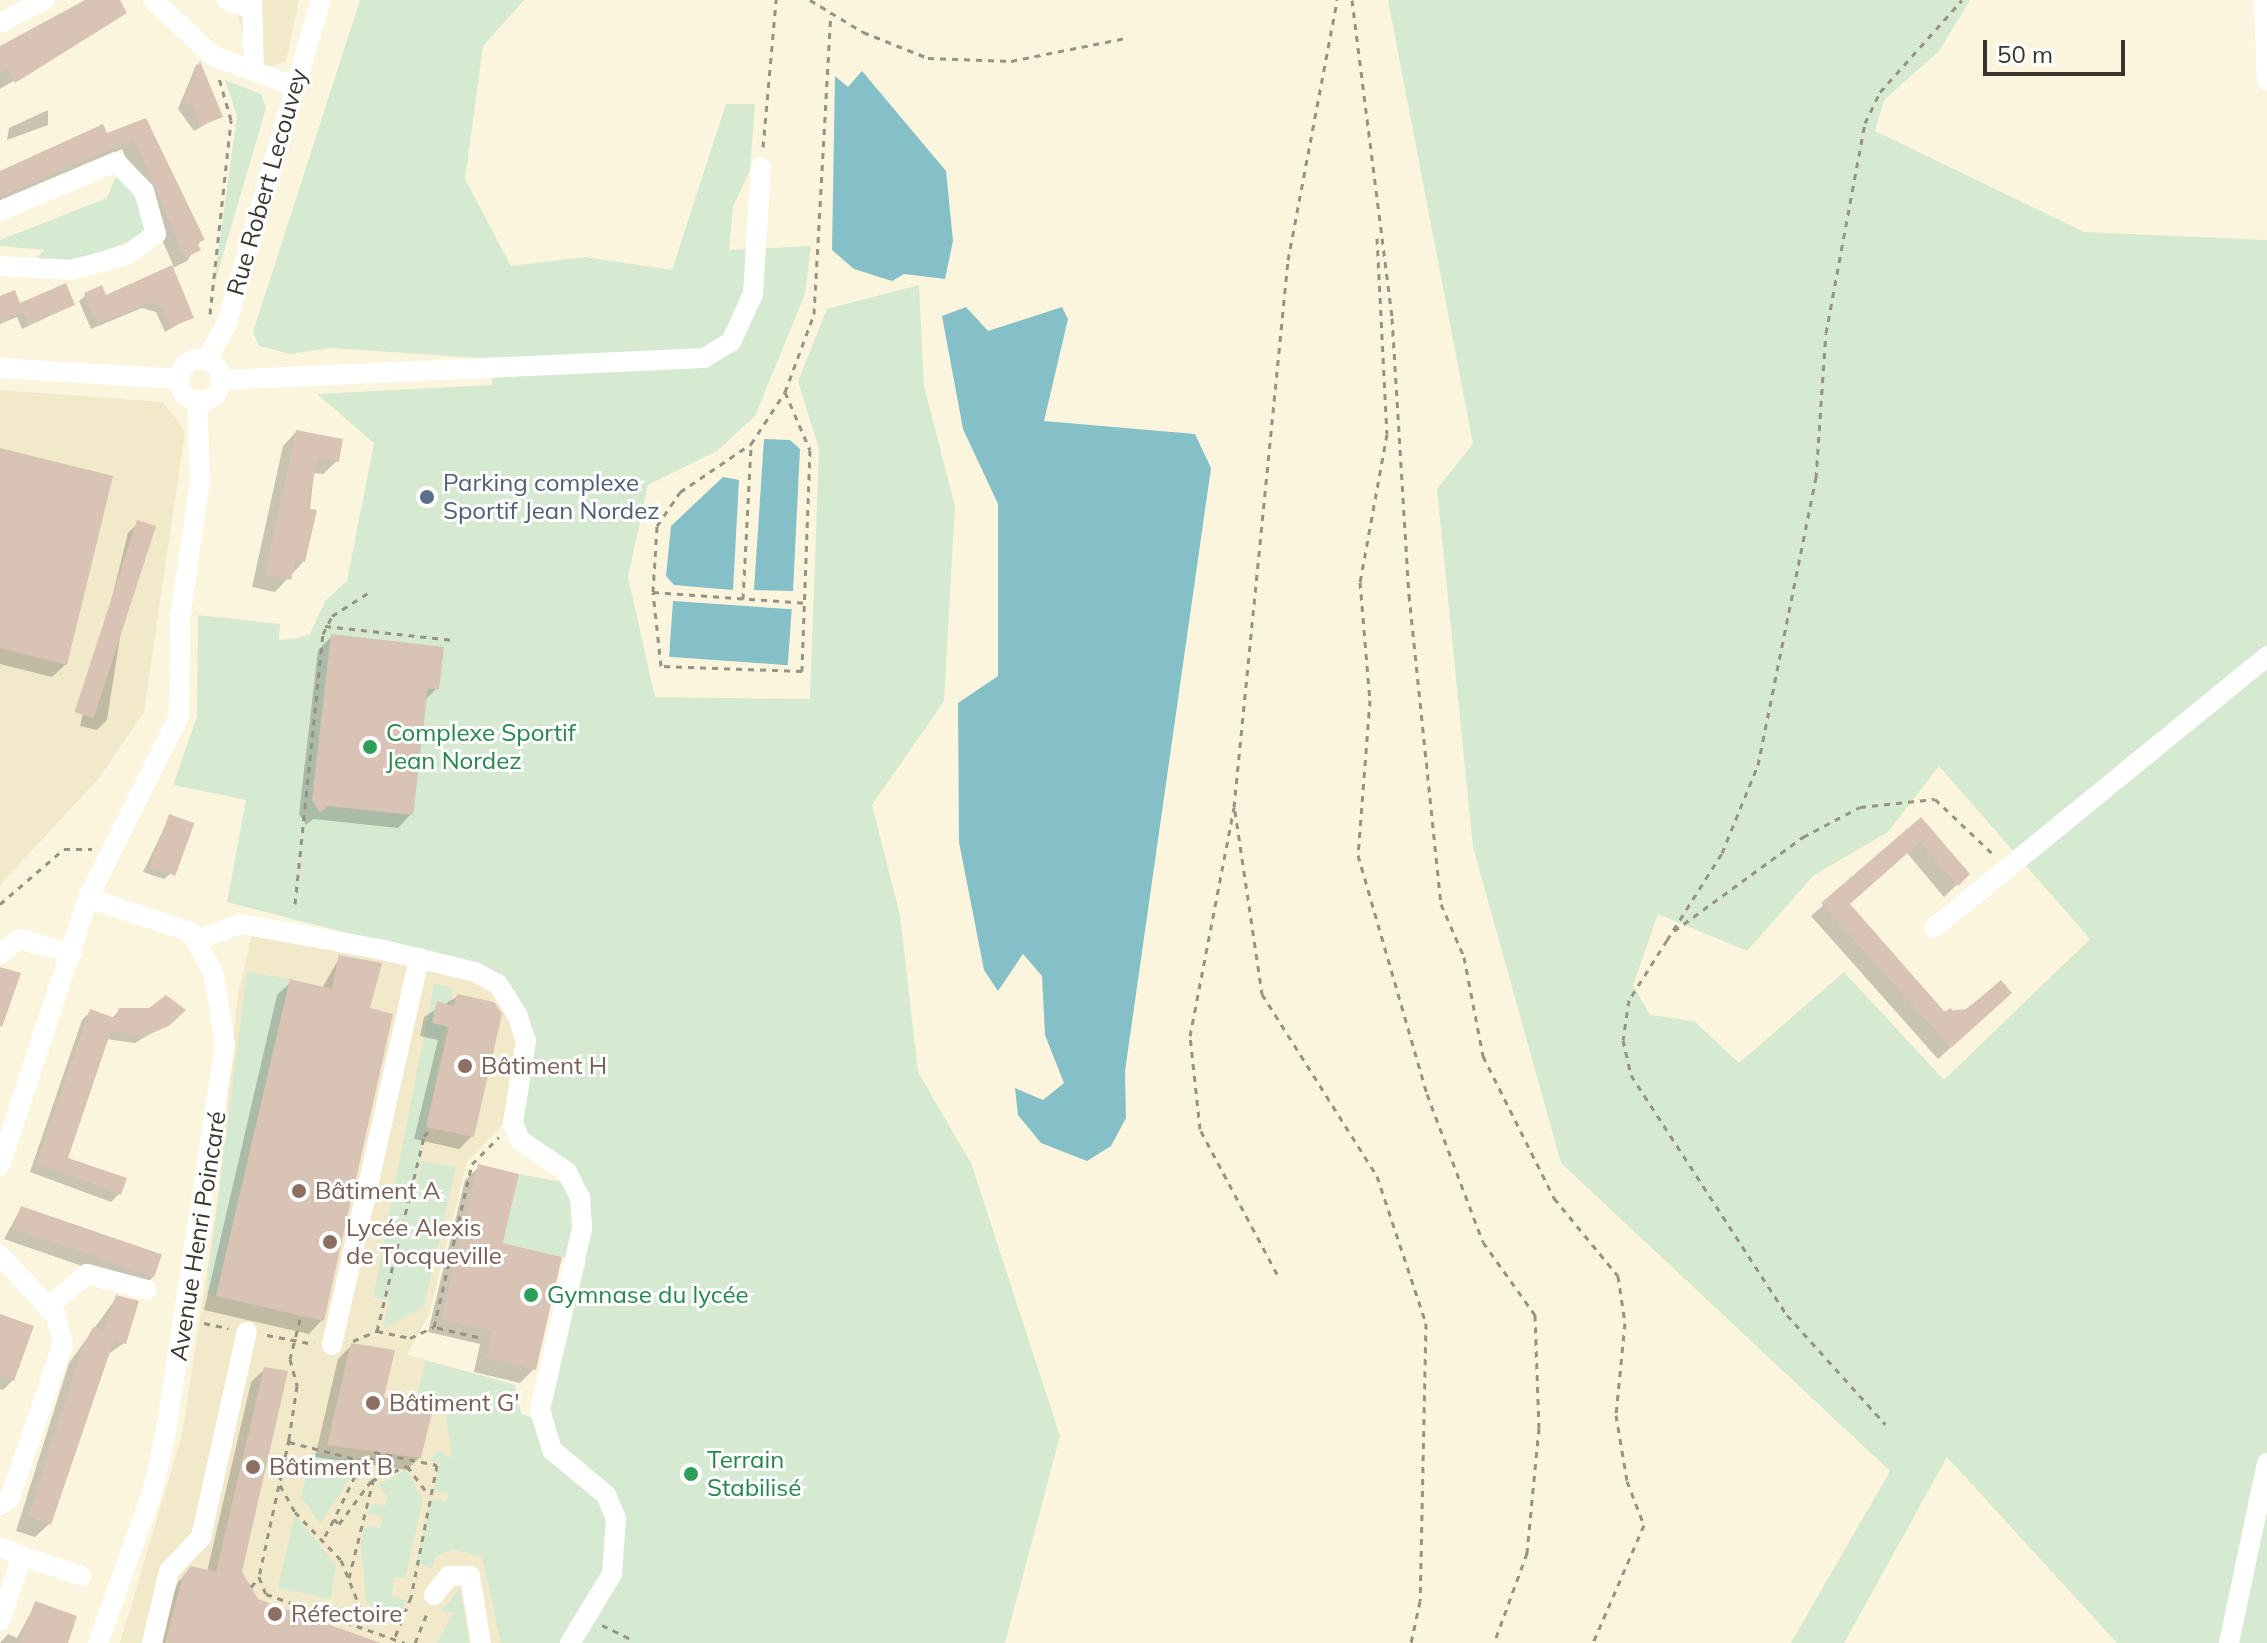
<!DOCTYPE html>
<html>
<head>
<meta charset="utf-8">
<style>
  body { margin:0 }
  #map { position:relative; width:2267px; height:1643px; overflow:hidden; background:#fbf5de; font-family:Mulish,sans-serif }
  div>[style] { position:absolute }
  .built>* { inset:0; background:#f2e9cb }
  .green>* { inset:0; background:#d5ead1; transform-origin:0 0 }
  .water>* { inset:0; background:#85bfc7; transform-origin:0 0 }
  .shadow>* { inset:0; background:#0003 }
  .building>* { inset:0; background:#d8c3b5; transform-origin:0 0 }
  .path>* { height:3px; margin-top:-1.5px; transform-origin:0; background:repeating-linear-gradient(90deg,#979384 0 6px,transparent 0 12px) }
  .minor>* { height:20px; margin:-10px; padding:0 10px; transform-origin:10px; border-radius:10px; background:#fff }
  .minor>.ring { margin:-10px; padding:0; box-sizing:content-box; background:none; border:20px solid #fff; border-radius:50% }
  .dots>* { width:22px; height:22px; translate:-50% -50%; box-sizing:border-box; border:4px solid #fff; border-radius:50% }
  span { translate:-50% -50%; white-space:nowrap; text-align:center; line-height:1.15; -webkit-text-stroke:6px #fff; paint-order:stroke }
  .street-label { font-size:24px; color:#37352c }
  .service-label { font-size:24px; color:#4e5e75 }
  .left { translate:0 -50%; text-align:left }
  .leisure-label { font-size:24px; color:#27864d }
  .education-label { font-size:24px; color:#785e54 }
  .scale { position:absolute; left:1983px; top:40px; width:142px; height:36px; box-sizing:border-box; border:4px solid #37352c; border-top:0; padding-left:10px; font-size:24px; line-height:28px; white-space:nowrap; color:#37352c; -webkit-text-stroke:6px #fff; paint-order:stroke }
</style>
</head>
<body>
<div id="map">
  <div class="built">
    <i style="clip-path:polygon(233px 0,299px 0,286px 62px,254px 71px)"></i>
    <i style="clip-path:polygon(0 390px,163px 402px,185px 431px,144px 712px,99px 778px,0 885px)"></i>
    <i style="clip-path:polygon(252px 934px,465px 976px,498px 993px,519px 1041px,509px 1118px,467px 1162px,429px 1315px,407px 1355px,515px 1385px,521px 1414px,536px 1419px,564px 1643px,120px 1643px,182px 1435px,219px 1191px,237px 999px)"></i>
  </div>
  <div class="green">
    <i style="clip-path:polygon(360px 0,524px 0,483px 46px,465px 179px,511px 266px,585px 257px,672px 270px,726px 104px,755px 104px,750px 170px,733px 207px,729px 250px,811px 246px,805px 294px,755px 416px,717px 451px,648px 485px,628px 577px,655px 697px,810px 699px,819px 449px,798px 381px,827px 309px,919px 285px,924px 386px,955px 506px,944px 701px,872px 805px,900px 915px,918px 1072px,971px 1163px,1060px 1436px,1005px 1643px,576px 1643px,611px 1588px,619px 1511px,558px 1451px,545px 1417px,585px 1265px,587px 1196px,519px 1131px,530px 1038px,471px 965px,227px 902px,246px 800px,173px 785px,197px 717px,198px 615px,280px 624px,279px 640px,298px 638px,310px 634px,325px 601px,347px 581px,374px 443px,317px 394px,492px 385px,494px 359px,331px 348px,290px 354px,259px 346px,253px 332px)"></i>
    <i style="clip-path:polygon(evenodd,1388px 0,1970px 0,1939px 51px,1884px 100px,1875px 131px,2084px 232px,2267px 240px,2267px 1643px,2117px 1643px,1947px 1457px,1844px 1643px,1791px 1643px,1890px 1471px,1561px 1163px,1473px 847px,1437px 489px,1473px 444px,1388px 0,1939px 766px,2090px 939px,1944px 1080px,1844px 972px,1739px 1063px,1694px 1021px,1650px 1015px,1633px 985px,1658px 914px,1747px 951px,1814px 875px,1888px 832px,1939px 766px)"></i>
    <i style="clip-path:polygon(225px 80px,261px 94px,266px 108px,213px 289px,237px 116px)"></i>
    <i style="clip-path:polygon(116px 176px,128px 180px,146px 224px,142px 236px,74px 263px,33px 263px,44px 250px,0 246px,0 240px,107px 198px)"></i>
    <i style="clip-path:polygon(247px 972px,290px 979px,216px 1296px,206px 1293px)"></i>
    <i style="left:434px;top:984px;width:20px;height:319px;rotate:11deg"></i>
    <i style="clip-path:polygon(422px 1161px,456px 1167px,424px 1307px,383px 1328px)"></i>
    <i style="clip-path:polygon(519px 1174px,572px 1184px,580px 1197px,571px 1259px,503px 1243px)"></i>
    <i style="clip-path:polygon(425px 1360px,515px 1385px,521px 1414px,536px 1419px,607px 1508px,608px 1567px,564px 1643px,501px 1643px,482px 1557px,453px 1549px,435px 1557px,432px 1568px,416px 1563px,431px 1498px,446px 1501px,449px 1494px,433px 1491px,440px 1463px,429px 1460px,438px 1451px,452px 1458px,443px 1396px,417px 1396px)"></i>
    <i style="clip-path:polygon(312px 1452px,373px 1466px,358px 1474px,309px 1463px)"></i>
    <i style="clip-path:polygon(308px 1468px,350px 1478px,320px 1523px,301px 1497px)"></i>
    <i style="clip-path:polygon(406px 1469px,423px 1500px,405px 1578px,395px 1577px,391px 1596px,407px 1600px,398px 1622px,366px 1602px,361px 1542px,365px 1526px,380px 1528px,383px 1516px,368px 1513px,371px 1503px,385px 1507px,388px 1496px,377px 1486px)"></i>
    <i style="clip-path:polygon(295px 1515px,336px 1565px,331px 1599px,278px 1588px)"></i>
    <i style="clip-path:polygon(460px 1588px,469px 1643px,437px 1643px,453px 1613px,441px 1611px)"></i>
  </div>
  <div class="water">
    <i style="clip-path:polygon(862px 71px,946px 171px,953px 241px,945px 279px,904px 274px,892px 281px,854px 269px,832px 250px,835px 76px,848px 87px)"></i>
    <i style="clip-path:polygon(966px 307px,988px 331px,1062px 307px,1068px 319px,1044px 421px,1195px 434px,1211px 468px,1125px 1071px,1126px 1118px,1111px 1146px,1087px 1161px,1041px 1143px,1018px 1115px,1015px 1088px,1043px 1100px,1064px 1083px,1045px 1035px,1042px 976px,1023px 954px,998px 991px,984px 970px,959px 842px,958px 703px,998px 676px,998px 504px,963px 429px,942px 316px)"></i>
    <i style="clip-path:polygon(764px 439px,790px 440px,800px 449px,793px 591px,754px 590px)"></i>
    <i style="clip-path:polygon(723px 477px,739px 480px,733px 590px,674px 585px,666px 576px,671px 526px)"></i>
    <i style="left:673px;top:601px;width:119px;height:56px;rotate:4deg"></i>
  </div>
  <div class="shadow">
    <i style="clip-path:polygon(89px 0,118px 0,125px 13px,0 89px,0 50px)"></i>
    <i style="clip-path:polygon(197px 63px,220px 116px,194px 131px,178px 109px)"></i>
    <i style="clip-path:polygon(48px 110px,48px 125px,7px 140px,9px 128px)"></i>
    <i style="clip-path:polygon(145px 120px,202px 239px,187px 261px,171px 269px,191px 317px,165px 332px,156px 312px,142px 308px,91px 329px,79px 301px,86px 295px,105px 297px,174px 267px,122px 149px,0 201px,0 172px)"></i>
    <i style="clip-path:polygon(0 298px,19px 306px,73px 305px,22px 329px,17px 317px,0 324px)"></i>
    <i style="clip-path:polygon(296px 432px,337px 461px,323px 474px,314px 473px,304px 561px,275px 592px,252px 587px,283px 446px)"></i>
    <i style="clip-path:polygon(0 450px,66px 664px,52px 677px,0 664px)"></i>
    <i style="clip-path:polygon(138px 523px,107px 720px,97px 730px,80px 726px,128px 533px)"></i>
    <i style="clip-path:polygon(332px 636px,437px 688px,424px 701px,411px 814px,398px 828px,313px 819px,306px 825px,299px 814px,318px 650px)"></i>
    <i style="clip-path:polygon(170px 816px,171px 873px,164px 879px,143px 872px)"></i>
    <i style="clip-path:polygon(1921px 820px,1968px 874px,1944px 897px,1907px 853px,1848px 904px,1944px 1014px,1950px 1008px,1957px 1016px,2001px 982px,1997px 1005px,1938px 1059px,1811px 916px)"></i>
    <i style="clip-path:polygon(340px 957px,322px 1320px,309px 1334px,204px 1310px,277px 995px,291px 982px,322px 988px)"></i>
    <i style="clip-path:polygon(458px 996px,472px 1136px,459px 1149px,414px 1139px,438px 1040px,420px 1036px,424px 1017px)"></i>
    <i style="clip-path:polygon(120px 1010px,176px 1018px,135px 1043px,106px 1039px,66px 1159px,119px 1194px,111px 1202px,30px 1172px,82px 1020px,91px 1011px,112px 1018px)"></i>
    <i style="clip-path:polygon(479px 1167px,534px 1369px,520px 1383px,474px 1372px,480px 1344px,428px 1332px,465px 1180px)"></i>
    <i style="clip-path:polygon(21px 1208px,153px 1277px,143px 1287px,4px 1239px)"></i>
    <i style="clip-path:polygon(117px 1297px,124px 1343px,107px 1355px,49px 1524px,35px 1537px,16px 1531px,69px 1363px)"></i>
    <i style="clip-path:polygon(0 1316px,13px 1380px,3px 1390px,0 1389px)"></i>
    <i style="clip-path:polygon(351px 1346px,420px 1457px,407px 1470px,315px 1457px,338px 1359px)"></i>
    <i style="clip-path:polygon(265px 1369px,240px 1572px,257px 1600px,380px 1643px,154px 1643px,178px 1582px,192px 1569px,207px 1572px,251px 1382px)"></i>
    <i style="clip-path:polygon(36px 1603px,65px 1643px,0 1643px,8px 1634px,17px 1638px)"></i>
  </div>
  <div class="building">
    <i style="clip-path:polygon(85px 0,120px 0,127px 13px,15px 83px,7px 68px,0 72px,0 46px)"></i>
    <i style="clip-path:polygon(200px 61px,223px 117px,200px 126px,192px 105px,183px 103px)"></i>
    <i style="clip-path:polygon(146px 118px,205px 240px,197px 243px,201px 250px,185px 258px,134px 139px,0 197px,0 171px,103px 124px,107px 133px)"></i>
    <i style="clip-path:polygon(172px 265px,194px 318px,171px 327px,162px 306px,150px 303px,97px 324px,84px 293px,102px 285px,106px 295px)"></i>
    <i style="clip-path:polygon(66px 283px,75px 305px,28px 325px,23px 312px,0 322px,0 296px,15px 290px,20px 303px)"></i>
    <i style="clip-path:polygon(296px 430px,343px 439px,339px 462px,318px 458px,307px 508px,317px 510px,305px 562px,296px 559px,291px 580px,265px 574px)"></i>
    <i style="clip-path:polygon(0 448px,113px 476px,67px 665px,0 648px)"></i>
    <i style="left:137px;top:520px;width:20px;height:202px;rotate:18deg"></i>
    <i style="clip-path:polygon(331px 634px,444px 647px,439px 689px,428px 689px,413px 815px,328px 806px,320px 813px,312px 800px)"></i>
    <i style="left:169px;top:814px;width:27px;height:56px;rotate:20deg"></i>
    <i style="clip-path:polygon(1921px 817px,1970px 874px,1958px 886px,1920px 842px,1850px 904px,1944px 1011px,1967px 1009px,2001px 980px,2012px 993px,1951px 1048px,1821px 903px)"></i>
    <i style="clip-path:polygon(339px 955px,382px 963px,370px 1008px,393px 1014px,324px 1321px,216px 1296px,290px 979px,332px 989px)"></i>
    <i style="clip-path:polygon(0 967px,21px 973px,2px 1027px,0 1026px)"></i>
    <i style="clip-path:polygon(457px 994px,494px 1002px,502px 1014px,474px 1137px,426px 1127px,449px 1027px,432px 1023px,437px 1001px,454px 1006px)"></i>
    <i style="clip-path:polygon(166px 995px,186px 1010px,169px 1026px,145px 1036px,111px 1031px,68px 1158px,127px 1178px,121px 1195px,37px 1163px,90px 1009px,115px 1018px,119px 1008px,149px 1008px)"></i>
    <i style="clip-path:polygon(478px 1164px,519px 1174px,503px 1243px,562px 1257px,536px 1370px,486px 1358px,492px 1331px,441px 1319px)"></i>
    <i style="left:21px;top:1206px;width:149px;height:24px;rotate:19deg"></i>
    <i style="clip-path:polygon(116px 1295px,139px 1301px,126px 1344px,114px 1340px,51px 1525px,28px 1517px,82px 1348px,93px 1327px,103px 1331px)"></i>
    <i style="clip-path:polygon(0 1314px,34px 1326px,14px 1381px,0 1376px)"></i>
    <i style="clip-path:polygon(351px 1343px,395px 1350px,384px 1397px,433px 1409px,421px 1458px,327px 1445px)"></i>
    <i style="clip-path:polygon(264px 1367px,288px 1371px,242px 1572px,258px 1599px,380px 1643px,165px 1643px,183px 1576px,191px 1566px,216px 1572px)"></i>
    <i style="clip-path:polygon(35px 1601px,77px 1616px,68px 1643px,20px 1643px)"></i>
  </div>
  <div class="path">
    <i style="left:810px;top:0;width:62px;rotate:31.1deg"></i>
    <i style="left:863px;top:32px;width:70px;rotate:21.8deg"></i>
    <i style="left:928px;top:58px;width:83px;rotate:2.1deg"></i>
    <i style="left:1011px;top:61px;width:117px;rotate:-11.3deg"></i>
    <i style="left:1352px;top:0;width:321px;rotate:82.8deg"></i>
    <i style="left:1392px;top:318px;width:278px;rotate:86.5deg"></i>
    <i style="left:1409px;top:595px;width:311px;rotate:84.1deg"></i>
    <i style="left:1441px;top:904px;width:58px;rotate:66.5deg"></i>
    <i style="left:1464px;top:957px;width:101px;rotate:79.1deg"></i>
    <i style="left:1483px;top:1056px;width:159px;rotate:63.4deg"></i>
    <i style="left:1554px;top:1198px;width:101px;rotate:50.6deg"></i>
    <i style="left:1618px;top:1276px;width:48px;rotate:81.5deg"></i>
    <i style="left:1625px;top:1323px;width:92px;rotate:95.6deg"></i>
    <i style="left:1616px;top:1415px;width:67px;rotate:80.5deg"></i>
    <i style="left:1627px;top:1481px;width:47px;rotate:68.9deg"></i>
    <i style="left:1644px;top:1525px;width:129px;rotate:113.4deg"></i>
    <i style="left:763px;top:147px;width:148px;rotate:-84.9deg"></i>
    <i style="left:1377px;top:238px;width:196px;rotate:87.1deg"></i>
    <i style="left:1387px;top:434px;width:150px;rotate:100.3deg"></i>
    <i style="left:1360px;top:582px;width:118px;rotate:85.2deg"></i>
    <i style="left:1370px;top:700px;width:155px;rotate:94.4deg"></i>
    <i style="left:1358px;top:855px;width:249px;rotate:73.9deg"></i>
    <i style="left:1427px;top:1094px;width:158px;rotate:69.3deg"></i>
    <i style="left:1483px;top:1242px;width:90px;rotate:54.5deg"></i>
    <i style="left:1535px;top:1315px;width:113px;rotate:88deg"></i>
    <i style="left:1539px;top:1428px;width:126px;rotate:95.5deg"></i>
    <i style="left:1527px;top:1553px;width:96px;rotate:110.1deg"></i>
    <i style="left:210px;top:314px;width:195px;rotate:-83.8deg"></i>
    <i style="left:231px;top:120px;width:44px;rotate:-105.9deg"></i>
    <i style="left:785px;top:392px;width:63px;rotate:66.7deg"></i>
    <i style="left:810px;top:450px;width:221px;rotate:92.1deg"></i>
    <i style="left:802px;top:671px;width:141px;rotate:-178deg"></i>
    <i style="left:661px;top:666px;width:74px;rotate:-96.2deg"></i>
    <i style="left:653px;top:592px;width:66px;rotate:-86.5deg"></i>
    <i style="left:657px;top:526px;width:41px;rotate:-55.9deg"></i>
    <i style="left:680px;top:492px;width:86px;rotate:-34.1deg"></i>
    <i style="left:751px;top:444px;width:62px;rotate:-56.8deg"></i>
    <i style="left:785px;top:392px;width:83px;rotate:-69.6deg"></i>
    <i style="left:814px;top:314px;width:301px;rotate:-86.8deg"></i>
    <i style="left:653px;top:592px;width:152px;rotate:4.1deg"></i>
    <i style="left:743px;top:599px;width:155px;rotate:-87deg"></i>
    <i style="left:325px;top:626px;width:129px;rotate:6.2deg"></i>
    <i style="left:1235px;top:811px;width:185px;rotate:81.6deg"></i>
    <i style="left:1262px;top:994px;width:215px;rotate:57.7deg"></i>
    <i style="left:1377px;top:1176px;width:155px;rotate:71.6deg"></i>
    <i style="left:1426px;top:1323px;width:278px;rotate:91.2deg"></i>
    <i style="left:1420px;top:1601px;width:43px;rotate:102.1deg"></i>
    <i style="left:0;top:904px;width:84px;rotate:-40.7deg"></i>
    <i style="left:64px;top:849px;width:28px"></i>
    <i style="left:295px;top:904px;width:271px;rotate:-84.1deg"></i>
    <i style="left:323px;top:634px;width:20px;rotate:-63deg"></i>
    <i style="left:332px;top:616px;width:46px;rotate:-32.7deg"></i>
    <i style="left:1674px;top:931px;width:160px;rotate:-36.1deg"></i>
    <i style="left:1803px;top:837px;width:64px;rotate:-27.8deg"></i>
    <i style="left:1860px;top:807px;width:75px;rotate:-6.1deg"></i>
    <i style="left:1935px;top:799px;width:80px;rotate:43.5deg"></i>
    <i style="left:1667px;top:940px;width:103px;rotate:-57.7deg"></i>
    <i style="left:1722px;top:853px;width:95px;rotate:-67.8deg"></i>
    <i style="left:1758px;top:765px;width:293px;rotate:-78.6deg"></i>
    <i style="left:1816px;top:478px;width:145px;rotate:-86.1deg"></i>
    <i style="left:1826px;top:333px;width:214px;rotate:-79.5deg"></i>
    <i style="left:1865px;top:123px;width:34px;rotate:-64deg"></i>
    <i style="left:1880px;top:92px;width:123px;rotate:-48.3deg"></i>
    <i style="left:1667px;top:940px;width:71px;rotate:122.3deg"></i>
    <i style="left:1629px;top:1000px;width:40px;rotate:98.5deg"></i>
    <i style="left:1623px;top:1040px;width:36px;rotate:77deg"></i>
    <i style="left:1631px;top:1075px;width:286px;rotate:57deg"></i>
    <i style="left:1787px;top:1315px;width:147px;rotate:48deg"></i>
    <i style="left:1277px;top:1274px;width:164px;rotate:-118deg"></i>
    <i style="left:1200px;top:1129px;width:94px;rotate:-96.1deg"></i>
    <i style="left:1190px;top:1036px;width:233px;rotate:-79.1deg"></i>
    <i style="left:1234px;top:807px;width:550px;rotate:-84.36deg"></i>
    <i style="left:1288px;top:260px;width:265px;rotate:-79.3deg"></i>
    <i style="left:300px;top:1319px;width:41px;rotate:104deg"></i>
    <i style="left:290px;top:1359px;width:28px;rotate:75deg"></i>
    <i style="left:297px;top:1386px;width:54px;rotate:98.6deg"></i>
    <i style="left:289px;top:1439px;width:141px;rotate:102.3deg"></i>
    <i style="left:259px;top:1577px;width:18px;rotate:68deg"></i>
    <i style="left:266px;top:1594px;width:147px;rotate:19.4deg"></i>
    <i style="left:204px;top:1323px;width:25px;rotate:12deg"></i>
    <i style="left:377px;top:1331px;width:34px;rotate:12deg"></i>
    <i style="left:410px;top:1338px;width:26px;rotate:-25deg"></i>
    <i style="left:267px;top:1335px;width:48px;rotate:10.8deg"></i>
    <i style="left:478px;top:1337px;width:45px;rotate:-167.2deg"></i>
    <i style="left:434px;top:1327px;width:167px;rotate:-76.9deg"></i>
    <i style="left:472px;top:1164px;width:38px;rotate:-45deg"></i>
    <i style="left:353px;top:1341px;width:26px;rotate:-23deg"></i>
    <i style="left:377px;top:1331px;width:201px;rotate:-76.4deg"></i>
    <i style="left:424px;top:1136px;width:11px;rotate:-45deg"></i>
    <i style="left:289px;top:1442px;width:85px;rotate:14.4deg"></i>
    <i style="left:371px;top:1463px;width:11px;rotate:-75deg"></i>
    <i style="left:374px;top:1452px;width:64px;rotate:11.7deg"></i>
    <i style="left:437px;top:1465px;width:135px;rotate:101.1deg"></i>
    <i style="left:411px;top:1597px;width:43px;rotate:111.8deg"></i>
    <i style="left:285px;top:1459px;width:72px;rotate:13.7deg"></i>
    <i style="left:355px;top:1476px;width:48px;rotate:116deg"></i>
    <i style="left:334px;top:1519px;width:7px;rotate:45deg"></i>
    <i style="left:339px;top:1524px;width:54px;rotate:-53.3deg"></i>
    <i style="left:371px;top:1481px;width:39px;rotate:-23deg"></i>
    <i style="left:407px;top:1466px;width:36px;rotate:53deg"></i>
    <i style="left:280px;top:1485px;width:31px;rotate:61deg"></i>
    <i style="left:295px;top:1512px;width:66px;rotate:46.2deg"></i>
    <i style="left:341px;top:1560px;width:72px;rotate:68.1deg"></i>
    <i style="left:325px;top:1536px;width:19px;rotate:-62deg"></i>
    <i style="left:349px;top:1578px;width:100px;rotate:-76.1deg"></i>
    <i style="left:251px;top:1587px;width:13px;rotate:-51deg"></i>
    <i style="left:602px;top:1625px;width:32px;rotate:26deg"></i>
    <i style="left:415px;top:1643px;width:32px;rotate:-68deg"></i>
  </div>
  <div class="minor">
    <i style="left:153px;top:0;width:82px;rotate:43deg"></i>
    <i style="left:213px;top:56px;width:86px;rotate:20.3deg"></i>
    <i style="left:227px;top:0;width:25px;rotate:21deg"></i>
    <i style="left:252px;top:0;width:71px;rotate:88.4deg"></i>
    <i style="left:2264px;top:0;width:80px;rotate:87.9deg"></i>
    <i style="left:0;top:23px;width:50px;rotate:-27.6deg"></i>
    <i style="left:0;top:211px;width:126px;rotate:-22.9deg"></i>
    <i style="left:116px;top:162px;width:40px;rotate:46deg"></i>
    <i style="left:144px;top:191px;width:45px;rotate:74.4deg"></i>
    <i style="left:156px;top:234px;width:36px;rotate:144deg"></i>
    <i style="left:127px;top:255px;width:58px;rotate:165deg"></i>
    <i style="left:71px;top:270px;width:71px;rotate:-176.8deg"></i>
    <i class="ring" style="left:179px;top:359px;width:22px;height:22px"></i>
    <i style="left:206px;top:360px;width:39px;rotate:-60deg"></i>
    <i style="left:226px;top:326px;width:340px;rotate:-73.8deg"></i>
    <i style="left:0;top:368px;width:180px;rotate:3.5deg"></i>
    <i style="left:221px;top:380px;width:484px;rotate:-2.6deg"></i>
    <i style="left:704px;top:358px;width:31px;rotate:-31deg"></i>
    <i style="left:731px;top:342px;width:53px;rotate:-65.4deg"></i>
    <i style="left:753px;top:294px;width:127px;rotate:-86.4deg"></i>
    <i style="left:88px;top:898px;width:108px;rotate:18.3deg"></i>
    <i style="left:191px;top:932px;width:49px;rotate:61.9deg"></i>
    <i style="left:214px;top:975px;width:71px;rotate:81.1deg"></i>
    <i style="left:225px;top:1045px;width:391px;rotate:98.7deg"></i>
    <i style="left:166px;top:1432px;width:63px;rotate:102.9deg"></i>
    <i style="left:152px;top:1493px;width:159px;rotate:109.8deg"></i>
    <i style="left:1934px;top:928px;width:430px;rotate:-39.2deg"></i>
    <i style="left:196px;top:940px;width:48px;rotate:-19.6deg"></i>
    <i style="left:241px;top:924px;width:145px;rotate:10.3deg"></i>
    <i style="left:384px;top:950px;width:94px;rotate:13.6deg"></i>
    <i style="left:475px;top:972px;width:26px;rotate:28deg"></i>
    <i style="left:498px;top:984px;width:36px;rotate:58deg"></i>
    <i style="left:517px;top:1014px;width:28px;rotate:72deg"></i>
    <i style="left:526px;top:1041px;width:83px;rotate:99deg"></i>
    <i style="left:513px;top:1123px;width:18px;rotate:68deg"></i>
    <i style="left:520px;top:1140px;width:57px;rotate:34.2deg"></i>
    <i style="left:567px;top:1172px;width:28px;rotate:63deg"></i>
    <i style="left:580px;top:1197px;width:32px;rotate:86deg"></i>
    <i style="left:582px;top:1229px;width:186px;rotate:103.1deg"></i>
    <i style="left:540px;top:1410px;width:42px;rotate:73.3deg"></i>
    <i style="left:552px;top:1450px;width:70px;rotate:39.8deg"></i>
    <i style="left:606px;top:1495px;width:25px;rotate:67deg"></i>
    <i style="left:616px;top:1518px;width:56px;rotate:94.1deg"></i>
    <i style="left:612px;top:1574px;width:81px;rotate:121.3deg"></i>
    <i style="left:0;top:954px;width:24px;rotate:-38deg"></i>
    <i style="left:19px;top:939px;width:55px;rotate:14.8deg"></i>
    <i style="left:0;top:1166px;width:282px;rotate:-71.8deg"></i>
    <i style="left:88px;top:898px;width:203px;rotate:-63.4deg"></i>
    <i style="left:179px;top:716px;width:98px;rotate:-89.4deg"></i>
    <i style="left:180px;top:618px;width:138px;rotate:-81.7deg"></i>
    <i style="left:200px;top:481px;width:81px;rotate:-92.1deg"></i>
    <i style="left:0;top:1255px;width:83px;rotate:47.4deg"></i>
    <i style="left:56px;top:1316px;width:29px;rotate:76deg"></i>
    <i style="left:63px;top:1344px;width:163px;rotate:109deg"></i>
    <i style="left:10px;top:1498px;width:12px;rotate:145deg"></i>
    <i style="left:48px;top:1307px;width:51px;rotate:-40.2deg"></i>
    <i style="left:87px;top:1274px;width:62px;rotate:14.9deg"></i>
    <i style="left:332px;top:1345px;width:397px;rotate:-77.3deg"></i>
    <i style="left:0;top:1547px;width:24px;rotate:22deg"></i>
    <i style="left:434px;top:1595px;width:24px;rotate:-52deg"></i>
    <i style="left:449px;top:1576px;width:21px"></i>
    <i style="left:470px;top:1576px;width:68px;rotate:80.7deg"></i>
    <i style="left:0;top:1621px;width:69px;rotate:-71.3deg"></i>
    <i style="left:22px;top:1556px;width:63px;rotate:18.4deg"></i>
    <i style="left:152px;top:1643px;width:74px;rotate:-76.7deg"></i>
    <i style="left:169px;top:1571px;width:47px;rotate:-46.7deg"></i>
    <i style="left:201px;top:1537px;width:210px;rotate:-77.4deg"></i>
    <i style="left:2229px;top:1643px;width:184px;rotate:-78.1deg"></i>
  </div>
  <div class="dots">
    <i style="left:427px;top:497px;background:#5c6f8a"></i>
    <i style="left:370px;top:747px;background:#2e9e5b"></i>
    <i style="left:465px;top:1066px;background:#8d6e63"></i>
    <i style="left:299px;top:1191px;background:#8d6e63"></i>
    <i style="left:330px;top:1242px;background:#8d6e63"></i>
    <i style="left:531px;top:1295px;background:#2e9e5b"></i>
    <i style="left:373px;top:1403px;background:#8d6e63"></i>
    <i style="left:253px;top:1467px;background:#8d6e63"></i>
    <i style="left:691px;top:1474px;background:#2e9e5b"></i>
    <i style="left:275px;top:1614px;background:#8d6e63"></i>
  </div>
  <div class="street-label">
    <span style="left:267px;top:182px;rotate:-74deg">Rue Robert Lecouvey</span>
    <span style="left:198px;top:1236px;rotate:-81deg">Avenue Henri Poincaré</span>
  </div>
  <div class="service-label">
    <span class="left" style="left:443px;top:497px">Parking complexe<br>Sportif Jean Nordez</span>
  </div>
  <div class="leisure-label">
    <span class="left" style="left:386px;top:747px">Complexe Sportif<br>Jean Nordez</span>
    <span class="left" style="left:547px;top:1295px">Gymnase du lycée</span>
    <span class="left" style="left:707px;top:1474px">Terrain<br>Stabilisé</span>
  </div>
  <div class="education-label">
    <span class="left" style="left:481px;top:1066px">Bâtiment H</span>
    <span class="left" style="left:315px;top:1191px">Bâtiment A</span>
    <span class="left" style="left:346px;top:1242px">Lycée Alexis<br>de Tocqueville</span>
    <span class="left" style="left:389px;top:1403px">Bâtiment G'</span>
    <span class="left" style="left:269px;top:1467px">Bâtiment B</span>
    <span class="left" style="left:291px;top:1614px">Réfectoire</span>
  </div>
  <div class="scale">50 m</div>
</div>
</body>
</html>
